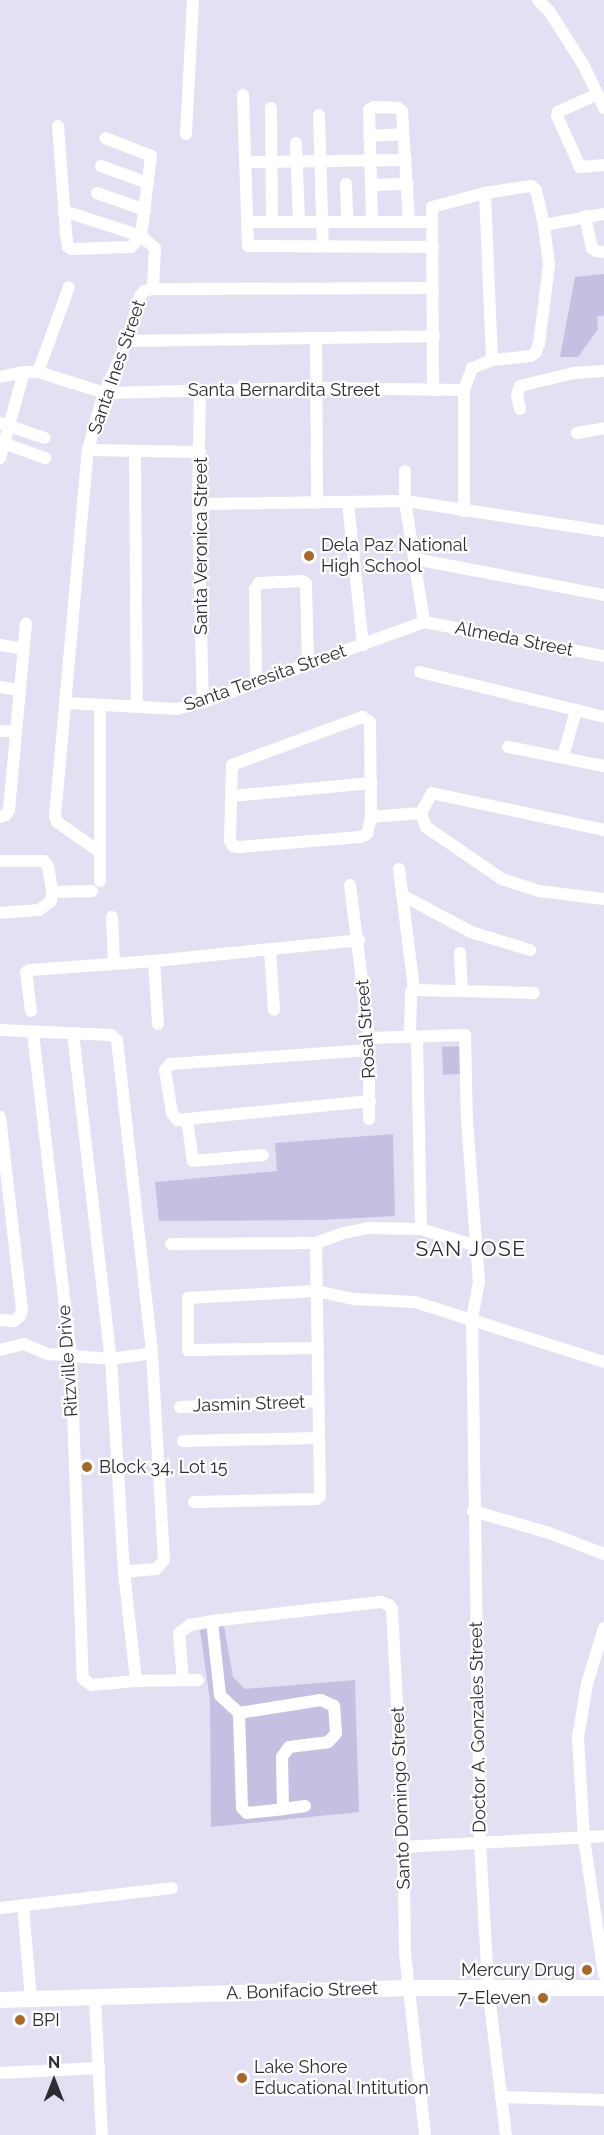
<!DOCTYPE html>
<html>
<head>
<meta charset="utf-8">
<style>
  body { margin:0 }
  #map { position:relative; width:604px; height:2135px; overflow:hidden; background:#e3e0f4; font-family:Raleway,sans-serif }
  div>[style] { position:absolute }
  .green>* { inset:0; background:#c5c0e1; transform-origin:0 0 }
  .minor>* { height:12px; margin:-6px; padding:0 6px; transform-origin:6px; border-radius:6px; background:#fff }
  .major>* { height:16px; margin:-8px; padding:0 8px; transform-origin:8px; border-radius:8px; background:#fff }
  .dots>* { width:16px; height:16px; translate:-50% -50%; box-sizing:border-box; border:3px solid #fff; border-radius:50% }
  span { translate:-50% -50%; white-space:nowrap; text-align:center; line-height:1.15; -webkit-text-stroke:4.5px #fff; paint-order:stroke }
  .street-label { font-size:18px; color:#2d2b33 }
  .poi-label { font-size:18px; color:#2d2b33 }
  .left { translate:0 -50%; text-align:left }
  .right { translate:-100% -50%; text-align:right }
  .quarter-label { font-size:21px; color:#2d2b33; letter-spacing:1.5px }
  .north { position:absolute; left:24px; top:2051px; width:60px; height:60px; -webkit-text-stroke:4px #fff; paint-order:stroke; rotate:0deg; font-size:16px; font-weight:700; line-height:24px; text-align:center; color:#2d2b33 }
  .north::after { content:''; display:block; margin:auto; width:21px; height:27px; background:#2d2b33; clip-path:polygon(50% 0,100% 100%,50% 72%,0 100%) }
</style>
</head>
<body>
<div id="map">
  <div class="green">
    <i style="clip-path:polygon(604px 274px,604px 315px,597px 317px,598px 329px,578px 357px,560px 357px,575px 277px)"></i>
    <i style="left:461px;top:1046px;width:28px;height:19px;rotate:88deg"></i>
    <i style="clip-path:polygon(393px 1134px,395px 1216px,320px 1220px,159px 1221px,155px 1182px,277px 1171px,275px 1143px)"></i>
    <i style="clip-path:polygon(224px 1626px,233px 1677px,245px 1689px,355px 1680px,359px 1812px,211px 1827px,210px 1701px,200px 1630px)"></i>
  </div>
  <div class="minor">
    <i style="left:538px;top:0;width:16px;rotate:45deg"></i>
    <i style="left:549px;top:11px;width:65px;rotate:57.5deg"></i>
    <i style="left:584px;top:66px;width:47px;rotate:64.5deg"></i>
    <i style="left:243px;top:95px;width:151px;rotate:88.1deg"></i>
    <i style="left:248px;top:246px;width:185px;rotate:0.3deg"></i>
    <i style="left:589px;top:98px;width:34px;rotate:156deg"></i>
    <i style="left:558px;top:112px;width:4px;rotate:104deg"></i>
    <i style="left:557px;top:116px;width:56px;rotate:65.7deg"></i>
    <i style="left:580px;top:167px;width:24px;rotate:-5deg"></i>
    <i style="left:271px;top:108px;width:114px;rotate:89.5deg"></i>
    <i style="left:319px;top:115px;width:131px;rotate:88.3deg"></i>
    <i style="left:58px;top:126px;width:107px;rotate:85.7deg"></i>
    <i style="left:66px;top:233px;width:14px;rotate:82deg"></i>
    <i style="left:68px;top:247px;width:4px;rotate:27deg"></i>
    <i style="left:72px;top:249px;width:59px;rotate:-1.9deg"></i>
    <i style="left:131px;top:247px;width:15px;rotate:-48deg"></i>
    <i style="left:141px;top:236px;width:81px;rotate:-82.9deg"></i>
    <i style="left:151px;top:156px;width:49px;rotate:-158.6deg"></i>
    <i style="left:186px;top:134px;width:134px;rotate:-87deg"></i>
    <i style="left:369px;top:136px;width:34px;rotate:-3deg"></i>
    <i style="left:296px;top:143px;width:78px;rotate:87.8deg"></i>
    <i style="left:245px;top:162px;width:161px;rotate:-0.7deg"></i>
    <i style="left:101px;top:166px;width:50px;rotate:19.9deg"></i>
    <i style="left:346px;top:184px;width:37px;rotate:88deg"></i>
    <i style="left:371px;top:185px;width:37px;rotate:-2deg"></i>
    <i style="left:97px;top:193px;width:51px;rotate:19.5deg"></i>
    <i style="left:485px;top:193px;width:167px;rotate:87.6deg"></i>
    <i style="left:64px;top:211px;width:81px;rotate:18deg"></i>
    <i style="left:141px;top:236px;width:18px;rotate:41deg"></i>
    <i style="left:155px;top:248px;width:41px;rotate:92.8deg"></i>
    <i style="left:585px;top:216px;width:33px;rotate:78deg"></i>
    <i style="left:592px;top:248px;width:5px;rotate:37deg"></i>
    <i style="left:596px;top:251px;width:8px;rotate:7deg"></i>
    <i style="left:372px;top:221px;width:111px;rotate:-91.5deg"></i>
    <i style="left:369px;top:110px;width:6px;rotate:-31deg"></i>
    <i style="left:374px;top:107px;width:24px;rotate:2deg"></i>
    <i style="left:398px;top:108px;width:5px;rotate:37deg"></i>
    <i style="left:402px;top:111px;width:110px;rotate:86.4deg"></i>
    <i style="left:247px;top:222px;width:184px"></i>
    <i style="left:544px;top:225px;width:61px;rotate:-10.4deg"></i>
    <i style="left:316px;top:340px;width:163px;rotate:89.6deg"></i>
    <i style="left:127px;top:341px;width:307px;rotate:-0.9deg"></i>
    <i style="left:38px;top:372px;width:90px;rotate:-70deg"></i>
    <i style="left:0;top:377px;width:25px;rotate:-12deg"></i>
    <i style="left:24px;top:372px;width:14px"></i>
    <i style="left:38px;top:372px;width:70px;rotate:17.4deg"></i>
    <i style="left:105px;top:393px;width:210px;rotate:-1.4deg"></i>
    <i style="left:315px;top:388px;width:149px;rotate:0.8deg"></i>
    <i style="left:200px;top:390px;width:114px;rotate:91deg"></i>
    <i style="left:198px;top:504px;width:198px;rotate:88.6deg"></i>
    <i style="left:433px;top:390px;width:183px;rotate:-90.3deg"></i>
    <i style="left:432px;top:207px;width:55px;rotate:-14.8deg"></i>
    <i style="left:485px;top:193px;width:47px;rotate:-8.7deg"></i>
    <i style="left:531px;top:186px;width:6px;rotate:39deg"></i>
    <i style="left:536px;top:190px;width:36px;rotate:77deg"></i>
    <i style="left:544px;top:225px;width:40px;rotate:82.9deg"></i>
    <i style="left:549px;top:265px;width:80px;rotate:97.2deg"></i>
    <i style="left:539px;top:344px;width:9px;rotate:111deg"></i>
    <i style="left:536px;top:352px;width:6px;rotate:141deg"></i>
    <i style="left:531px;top:356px;width:39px;rotate:174deg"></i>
    <i style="left:492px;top:360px;width:22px;rotate:158deg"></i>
    <i style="left:472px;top:368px;width:23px;rotate:110deg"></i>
    <i style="left:464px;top:390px;width:121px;rotate:90deg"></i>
    <i style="left:520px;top:409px;width:14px;rotate:-102deg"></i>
    <i style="left:517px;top:395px;width:9px;rotate:-72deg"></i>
    <i style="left:520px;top:386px;width:56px;rotate:-13.5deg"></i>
    <i style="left:574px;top:373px;width:30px;rotate:-4deg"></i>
    <i style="left:0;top:423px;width:47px;rotate:18.4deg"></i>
    <i style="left:577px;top:433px;width:27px;rotate:-10deg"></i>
    <i style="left:0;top:442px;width:48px;rotate:19.6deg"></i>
    <i style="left:88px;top:450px;width:112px;rotate:1deg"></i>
    <i style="left:135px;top:451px;width:255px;rotate:89.6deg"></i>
    <i style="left:0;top:458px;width:89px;rotate:-74.4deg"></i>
    <i style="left:405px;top:471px;width:30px;rotate:90deg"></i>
    <i style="left:405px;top:501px;width:122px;rotate:81.1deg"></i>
    <i style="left:348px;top:503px;width:143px;rotate:84deg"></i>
    <i style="left:198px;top:504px;width:207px;rotate:-0.8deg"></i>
    <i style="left:405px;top:501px;width:201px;rotate:8.6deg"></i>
    <i style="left:415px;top:559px;width:192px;rotate:10.8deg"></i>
    <i style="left:424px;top:622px;width:183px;rotate:10.7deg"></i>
    <i style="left:0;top:645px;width:24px;rotate:9deg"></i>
    <i style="left:420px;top:672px;width:189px;rotate:13.7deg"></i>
    <i style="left:256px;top:683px;width:94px;rotate:-90.6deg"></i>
    <i style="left:255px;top:589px;width:7px;rotate:-56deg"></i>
    <i style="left:259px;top:583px;width:43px;rotate:-2.7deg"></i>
    <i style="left:302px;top:581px;width:4px;rotate:27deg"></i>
    <i style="left:306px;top:583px;width:81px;rotate:88.6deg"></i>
    <i style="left:0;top:687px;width:20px;rotate:9deg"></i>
    <i style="left:66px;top:703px;width:111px;rotate:3.1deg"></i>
    <i style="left:177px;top:709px;width:27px;rotate:-15deg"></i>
    <i style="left:203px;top:702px;width:235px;rotate:-19.9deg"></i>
    <i style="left:100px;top:705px;width:176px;rotate:90deg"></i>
    <i style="left:362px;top:717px;width:9px;rotate:32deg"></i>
    <i style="left:370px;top:722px;width:95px;rotate:89.4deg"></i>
    <i style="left:371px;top:817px;width:17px;rotate:103deg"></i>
    <i style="left:367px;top:834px;width:8px;rotate:157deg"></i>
    <i style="left:360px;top:837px;width:121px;rotate:175.3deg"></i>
    <i style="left:239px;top:847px;width:6px;rotate:-171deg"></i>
    <i style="left:233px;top:846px;width:6px;rotate:-121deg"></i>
    <i style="left:230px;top:841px;width:76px;rotate:-88.5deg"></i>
    <i style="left:232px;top:765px;width:139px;rotate:-20.3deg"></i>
    <i style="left:0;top:731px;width:16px"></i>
    <i style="left:508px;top:747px;width:98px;rotate:11.2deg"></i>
    <i style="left:563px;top:757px;width:49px;rotate:-74.5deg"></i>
    <i style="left:232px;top:796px;width:140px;rotate:-5.3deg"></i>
    <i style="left:0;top:817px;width:6px;rotate:-18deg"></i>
    <i style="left:6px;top:815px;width:6px;rotate:-59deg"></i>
    <i style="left:9px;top:810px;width:187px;rotate:-84.8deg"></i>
    <i style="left:371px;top:817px;width:50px;rotate:-4.6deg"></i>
    <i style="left:604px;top:830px;width:176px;rotate:-167.9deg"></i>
    <i style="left:432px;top:793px;width:23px;rotate:119deg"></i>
    <i style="left:421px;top:813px;width:15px;rotate:70deg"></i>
    <i style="left:426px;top:827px;width:92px;rotate:34.4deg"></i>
    <i style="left:502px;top:879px;width:39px;rotate:18deg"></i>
    <i style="left:539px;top:891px;width:65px;rotate:7deg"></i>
    <i style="left:100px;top:852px;width:52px;rotate:-145.1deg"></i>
    <i style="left:57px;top:822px;width:5px;rotate:-112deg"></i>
    <i style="left:55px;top:817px;width:368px;rotate:-84.9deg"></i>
    <i style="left:88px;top:450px;width:53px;rotate:-74.6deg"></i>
    <i style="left:102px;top:399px;width:63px;rotate:-66.7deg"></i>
    <i style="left:127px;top:341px;width:47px;rotate:-73.9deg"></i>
    <i style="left:140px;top:296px;width:6px;rotate:-51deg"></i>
    <i style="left:144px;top:291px;width:9px;rotate:-13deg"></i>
    <i style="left:153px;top:289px;width:280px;rotate:-0.2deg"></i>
    <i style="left:0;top:861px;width:44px"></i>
    <i style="left:44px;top:861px;width:6px;rotate:51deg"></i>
    <i style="left:48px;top:866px;width:26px;rotate:81deg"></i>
    <i style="left:52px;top:892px;width:9px;rotate:96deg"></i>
    <i style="left:51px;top:901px;width:15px;rotate:143deg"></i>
    <i style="left:39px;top:910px;width:39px;rotate:176deg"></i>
    <i style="left:399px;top:869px;width:122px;rotate:82.9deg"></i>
    <i style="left:350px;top:885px;width:154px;rotate:82.9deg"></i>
    <i style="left:369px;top:1038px;width:81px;rotate:90deg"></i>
    <i style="left:52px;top:892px;width:40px;rotate:-1.4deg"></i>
    <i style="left:402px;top:895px;width:78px;rotate:28.2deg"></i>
    <i style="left:471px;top:932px;width:62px;rotate:17deg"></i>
    <i style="left:112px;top:917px;width:47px;rotate:87.6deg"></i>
    <i style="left:270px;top:950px;width:60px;rotate:86.2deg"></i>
    <i style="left:460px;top:953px;width:38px;rotate:87deg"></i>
    <i style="left:154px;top:961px;width:63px;rotate:86.4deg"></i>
    <i style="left:31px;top:1011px;width:39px;rotate:-97deg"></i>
    <i style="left:26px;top:972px;width:4px;rotate:-27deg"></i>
    <i style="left:30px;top:970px;width:124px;rotate:-4.2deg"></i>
    <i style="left:154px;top:961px;width:206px;rotate:-5.8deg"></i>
    <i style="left:0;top:1030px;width:111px;rotate:2.6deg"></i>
    <i style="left:111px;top:1035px;width:8px;rotate:40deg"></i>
    <i style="left:117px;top:1040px;width:315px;rotate:83.6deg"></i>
    <i style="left:152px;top:1353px;width:207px;rotate:86.7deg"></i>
    <i style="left:164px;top:1560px;width:12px;rotate:132deg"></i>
    <i style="left:156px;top:1569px;width:32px;rotate:175deg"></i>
    <i style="left:33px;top:1033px;width:327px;rotate:83.3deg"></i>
    <i style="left:71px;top:1358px;width:321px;rotate:87.9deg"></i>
    <i style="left:83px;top:1679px;width:11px;rotate:34deg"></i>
    <i style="left:92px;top:1685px;width:44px;rotate:-5.2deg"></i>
    <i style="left:136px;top:1681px;width:62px;rotate:-0.9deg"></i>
    <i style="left:73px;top:1033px;width:328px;rotate:83.4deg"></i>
    <i style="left:111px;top:1359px;width:213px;rotate:86.5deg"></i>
    <i style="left:124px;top:1572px;width:110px;rotate:83.7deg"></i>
    <i style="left:410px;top:1037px;width:45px;rotate:-88.7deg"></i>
    <i style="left:411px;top:992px;width:4px;rotate:-34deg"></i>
    <i style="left:414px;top:990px;width:120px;rotate:1.4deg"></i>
    <i style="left:369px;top:1038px;width:96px;rotate:-1.8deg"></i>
    <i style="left:465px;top:1035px;width:85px;rotate:88.7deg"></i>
    <i style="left:467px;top:1120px;width:162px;rotate:85.8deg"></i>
    <i style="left:479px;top:1282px;width:37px;rotate:101deg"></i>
    <i style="left:472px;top:1318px;width:524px;rotate:89.13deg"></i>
    <i style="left:480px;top:1842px;width:145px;rotate:86.8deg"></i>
    <i style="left:488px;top:1987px;width:149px;rotate:83.1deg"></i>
    <i style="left:417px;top:1038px;width:191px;rotate:88.8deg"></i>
    <i style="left:370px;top:1050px;width:200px;rotate:176deg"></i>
    <i style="left:170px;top:1064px;width:8px;rotate:130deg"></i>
    <i style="left:165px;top:1070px;width:44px;rotate:80.8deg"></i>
    <i style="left:172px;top:1113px;width:9px;rotate:54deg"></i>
    <i style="left:177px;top:1120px;width:194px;rotate:-5.6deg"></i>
    <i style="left:0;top:1117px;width:193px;rotate:83.5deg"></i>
    <i style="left:22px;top:1309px;width:7px;rotate:106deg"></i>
    <i style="left:20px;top:1316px;width:8px;rotate:140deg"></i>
    <i style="left:14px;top:1321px;width:14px;rotate:-176deg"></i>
    <i style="left:187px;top:1120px;width:41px;rotate:81.7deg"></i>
    <i style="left:193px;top:1161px;width:70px;rotate:-4.9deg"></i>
    <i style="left:171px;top:1244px;width:145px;rotate:-0.4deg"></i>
    <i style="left:316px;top:1243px;width:30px;rotate:-20deg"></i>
    <i style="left:344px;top:1233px;width:25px;rotate:-12deg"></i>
    <i style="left:368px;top:1228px;width:53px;rotate:1.1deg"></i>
    <i style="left:421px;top:1229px;width:59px;rotate:16.9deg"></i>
    <i style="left:318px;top:1348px;width:130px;rotate:179.1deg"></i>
    <i style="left:188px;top:1350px;width:52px;rotate:-90deg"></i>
    <i style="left:188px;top:1298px;width:128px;rotate:-3.1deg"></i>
    <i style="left:316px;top:1291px;width:40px;rotate:12deg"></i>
    <i style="left:355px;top:1299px;width:60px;rotate:2.9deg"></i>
    <i style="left:415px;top:1302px;width:198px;rotate:17.6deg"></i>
    <i style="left:0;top:1350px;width:25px;rotate:-14deg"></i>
    <i style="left:24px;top:1344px;width:26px;rotate:23deg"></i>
    <i style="left:48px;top:1354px;width:63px;rotate:4.5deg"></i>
    <i style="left:111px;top:1359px;width:41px;rotate:-8.3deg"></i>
    <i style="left:180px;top:1407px;width:138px;rotate:-2.5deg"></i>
    <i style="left:183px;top:1441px;width:135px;rotate:-1.3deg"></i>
    <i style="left:194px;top:1502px;width:122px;rotate:-1.4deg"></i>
    <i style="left:316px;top:1499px;width:5px;rotate:-37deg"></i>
    <i style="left:320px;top:1496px;width:253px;rotate:-90.9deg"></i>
    <i style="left:473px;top:1511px;width:79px;rotate:16.1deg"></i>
    <i style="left:549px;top:1533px;width:59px;rotate:20.9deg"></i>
    <i style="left:604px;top:1628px;width:59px;rotate:106.9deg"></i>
    <i style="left:587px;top:1684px;width:55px;rotate:99.5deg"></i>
    <i style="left:578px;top:1738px;width:100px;rotate:86.6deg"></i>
    <i style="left:584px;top:1838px;width:138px;rotate:81.7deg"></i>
    <i style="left:183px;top:1680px;width:47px;rotate:-94.9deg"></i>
    <i style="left:179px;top:1633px;width:14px;rotate:-36deg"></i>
    <i style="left:190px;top:1625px;width:22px;rotate:-10deg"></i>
    <i style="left:239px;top:1713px;width:95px;rotate:88.2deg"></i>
    <i style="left:242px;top:1808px;width:7px;rotate:45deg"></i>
    <i style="left:247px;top:1813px;width:36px;rotate:-6deg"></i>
    <i style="left:305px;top:1806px;width:22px;rotate:172deg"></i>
    <i style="left:283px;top:1809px;width:52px;rotate:-91.1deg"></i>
    <i style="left:282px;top:1757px;width:12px;rotate:-55deg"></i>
    <i style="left:289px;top:1747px;width:39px;rotate:-7deg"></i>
    <i style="left:328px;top:1742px;width:7px;rotate:-45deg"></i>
    <i style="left:333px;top:1737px;width:5px;rotate:-53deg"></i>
    <i style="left:336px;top:1733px;width:27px;rotate:-94deg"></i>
    <i style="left:334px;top:1706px;width:14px;rotate:-155deg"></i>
    <i style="left:321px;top:1700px;width:83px;rotate:171deg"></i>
    <i style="left:239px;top:1713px;width:26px;rotate:-137deg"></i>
    <i style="left:220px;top:1695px;width:74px;rotate:-96.2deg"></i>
    <i style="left:212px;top:1621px;width:170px;rotate:-6.4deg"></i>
    <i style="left:381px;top:1602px;width:9px;rotate:21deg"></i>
    <i style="left:389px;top:1605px;width:5px;rotate:53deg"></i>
    <i style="left:392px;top:1609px;width:211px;rotate:87deg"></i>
    <i style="left:403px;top:1820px;width:133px;rotate:89.1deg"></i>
    <i style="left:405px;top:1953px;width:183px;rotate:83.7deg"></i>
    <i style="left:404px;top:1847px;width:200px;rotate:-3.1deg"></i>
    <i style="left:23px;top:1906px;width:94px;rotate:85.1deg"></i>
    <i style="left:0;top:1908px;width:173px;rotate:-6.6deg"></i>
    <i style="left:95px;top:1998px;width:137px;rotate:87.1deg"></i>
    <i style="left:0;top:2073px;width:99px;rotate:-2.9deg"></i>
    <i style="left:501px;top:2097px;width:103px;rotate:1.7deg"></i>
  </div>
  <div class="major">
    <i style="left:0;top:2000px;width:408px;rotate:-1.7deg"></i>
    <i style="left:408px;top:1988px;width:196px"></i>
  </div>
  <div class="dots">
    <i style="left:309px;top:556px;background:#a5692b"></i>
    <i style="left:87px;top:1467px;background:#a5692b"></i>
    <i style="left:587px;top:1970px;background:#a5692b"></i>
    <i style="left:543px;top:1998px;background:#a5692b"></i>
    <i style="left:20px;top:2020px;background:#a5692b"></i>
    <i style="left:242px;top:2078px;background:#a5692b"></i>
  </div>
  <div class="street-label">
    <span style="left:117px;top:367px;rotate:-71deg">Santa Ines Street</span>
    <span style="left:284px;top:390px">Santa Bernardita Street</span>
    <span style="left:201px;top:546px;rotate:-90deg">Santa Veronica Street</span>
    <span style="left:514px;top:639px;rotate:11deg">Almeda Street</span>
    <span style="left:265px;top:678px;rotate:-19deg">Santa Teresita Street</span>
    <span style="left:366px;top:1029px;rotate:-94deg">Rosal Street</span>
    <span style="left:68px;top:1361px;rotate:-94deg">Ritzville Drive</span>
    <span style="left:249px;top:1404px;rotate:-2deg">Jasmin Street</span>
    <span style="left:478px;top:1727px;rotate:-91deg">Doctor A. Gonzales Street</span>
    <span style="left:401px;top:1798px;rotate:-92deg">Santo Domingo Street</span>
    <span style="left:302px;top:1991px;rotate:-2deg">A. Bonifacio Street</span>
  </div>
  <div class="poi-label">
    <span class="left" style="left:321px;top:556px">Dela Paz National<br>High School</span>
    <span class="left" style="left:99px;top:1467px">Block 34, Lot 15</span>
    <span class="right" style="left:575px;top:1970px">Mercury Drug</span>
    <span class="right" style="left:531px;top:1998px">7-Eleven</span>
    <span class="left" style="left:32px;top:2020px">BPI</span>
    <span class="left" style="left:254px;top:2078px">Lake Shore<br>Educational Intitution</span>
  </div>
  <div class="quarter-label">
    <span style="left:471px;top:1249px">SAN JOSE</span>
  </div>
  <div class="north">N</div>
</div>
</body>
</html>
